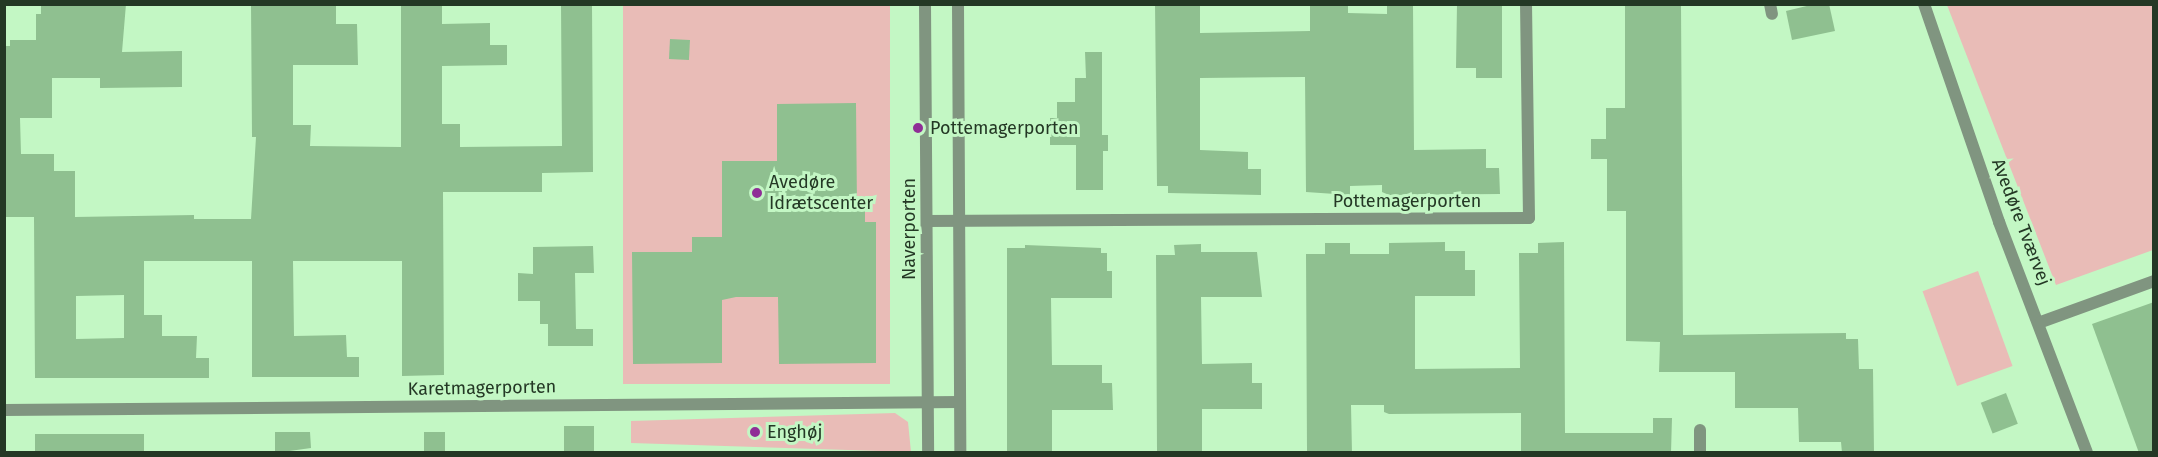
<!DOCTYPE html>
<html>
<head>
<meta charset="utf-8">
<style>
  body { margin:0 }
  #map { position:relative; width:2158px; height:457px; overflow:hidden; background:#c3f7c4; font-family:"Fira Sans",sans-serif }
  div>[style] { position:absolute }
  .green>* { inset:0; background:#e9bcb7; transform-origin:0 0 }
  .building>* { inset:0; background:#8fc090; transform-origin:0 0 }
  .minor>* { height:12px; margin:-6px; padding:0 6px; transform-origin:6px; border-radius:6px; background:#809580 }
  .tertiary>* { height:12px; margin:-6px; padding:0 6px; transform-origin:6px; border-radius:6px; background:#809580 }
  .dots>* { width:16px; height:16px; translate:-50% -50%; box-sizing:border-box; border:3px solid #c3f7c4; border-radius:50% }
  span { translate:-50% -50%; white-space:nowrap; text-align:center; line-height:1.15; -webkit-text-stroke:6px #c3f7c4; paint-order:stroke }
  .poi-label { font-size:18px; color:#243825 }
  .left { translate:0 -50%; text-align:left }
  .street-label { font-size:18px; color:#243825 }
  .frame { position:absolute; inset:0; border:6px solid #243825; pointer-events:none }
</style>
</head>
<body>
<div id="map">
  <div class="green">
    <i style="left:623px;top:5px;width:267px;height:379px"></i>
    <i style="clip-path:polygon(1947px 5px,2153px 5px,2153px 250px,2056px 285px)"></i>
    <i style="left:1978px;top:271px;width:101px;height:59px;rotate:70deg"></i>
    <i style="clip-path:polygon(895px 413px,908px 422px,911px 452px,631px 443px,631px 421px)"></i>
  </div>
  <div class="building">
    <i style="clip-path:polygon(evenodd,41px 4px,126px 4px,122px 52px,182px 51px,182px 87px,100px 88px,100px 78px,52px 78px,52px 118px,20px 118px,21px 154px,54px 154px,54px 171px,75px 171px,75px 217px,194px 215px,194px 219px,251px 219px,256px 137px,252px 137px,251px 4px,336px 4px,336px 24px,357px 24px,358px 65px,293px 65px,293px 125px,311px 125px,310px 146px,401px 147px,401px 4px,442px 4px,442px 24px,490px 23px,490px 45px,507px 45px,507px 65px,442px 66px,442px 124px,460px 124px,460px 147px,562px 146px,561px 4px,592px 4px,593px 172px,542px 173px,542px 192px,443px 192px,444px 375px,402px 376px,402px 261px,293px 261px,294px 336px,346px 335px,347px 357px,359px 357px,359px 377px,252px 377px,252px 261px,144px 261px,144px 315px,162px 315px,162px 336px,197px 336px,196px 358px,209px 358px,209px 378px,35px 378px,34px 217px,4px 217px,4px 46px,10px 46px,10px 40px,36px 40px,36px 14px,41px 14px,41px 4px,124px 295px,124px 338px,76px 339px,76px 296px,124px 295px)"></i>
    <i style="clip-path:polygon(1155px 4px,1200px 4px,1200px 33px,1310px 31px,1310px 4px,1348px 4px,1348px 13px,1387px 14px,1387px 4px,1413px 4px,1414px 150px,1486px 149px,1486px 168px,1499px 168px,1500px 194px,1389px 195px,1382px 192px,1382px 185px,1350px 186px,1350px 195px,1306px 192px,1305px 77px,1200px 78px,1200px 150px,1248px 152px,1248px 169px,1261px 169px,1261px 195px,1168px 193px,1168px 186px,1157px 186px)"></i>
    <i style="clip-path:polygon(1457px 4px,1502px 4px,1502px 78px,1476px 78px,1476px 68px,1456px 68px)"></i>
    <i style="clip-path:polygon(1625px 4px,1681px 4px,1683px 335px,1846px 333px,1846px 339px,1858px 339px,1859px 369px,1873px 369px,1874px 453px,1842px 453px,1841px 442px,1799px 442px,1798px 408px,1735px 408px,1735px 372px,1659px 372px,1660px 342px,1626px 341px,1626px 211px,1607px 211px,1607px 159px,1591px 159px,1591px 139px,1606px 139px,1606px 108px,1625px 108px)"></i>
    <i style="clip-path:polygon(1815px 4px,1829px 4px,1835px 31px,1792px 40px,1786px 11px)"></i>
    <i style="left:670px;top:39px;width:20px;height:20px;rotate:3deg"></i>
    <i style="clip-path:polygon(1085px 52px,1102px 52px,1102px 135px,1108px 135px,1108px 151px,1103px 151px,1103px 190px,1076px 190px,1076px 145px,1050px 145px,1050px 118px,1057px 118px,1057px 102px,1075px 102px,1075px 78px,1086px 78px)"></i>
    <i style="clip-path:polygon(856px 103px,857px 209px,865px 208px,865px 222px,876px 222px,876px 363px,779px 364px,778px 297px,736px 297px,722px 300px,722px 363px,633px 364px,632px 252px,692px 252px,692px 237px,722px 237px,722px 161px,777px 161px,777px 104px)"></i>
    <i style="clip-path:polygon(1445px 242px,1445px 251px,1465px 251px,1465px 270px,1475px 270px,1475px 296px,1415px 296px,1415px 369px,1520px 368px,1519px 253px,1538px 253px,1538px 243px,1564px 242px,1565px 433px,1653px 433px,1653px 418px,1672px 418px,1671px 453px,1521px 453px,1521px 413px,1389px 414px,1384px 412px,1384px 405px,1351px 405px,1352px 453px,1307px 453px,1306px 254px,1325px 254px,1325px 243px,1350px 243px,1350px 254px,1389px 254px,1389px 243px)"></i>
    <i style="clip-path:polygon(1201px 244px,1201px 252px,1257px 252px,1262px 297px,1201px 297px,1202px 364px,1252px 363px,1252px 383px,1262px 383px,1262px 409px,1202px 409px,1202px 453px,1157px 453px,1156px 255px,1175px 255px,1174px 245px)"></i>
    <i style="clip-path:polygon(1025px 245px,1101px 248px,1101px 253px,1107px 253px,1107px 271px,1112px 271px,1112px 298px,1051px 298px,1052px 365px,1102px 365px,1102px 383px,1112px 383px,1113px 410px,1052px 410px,1052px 453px,1007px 453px,1007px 248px,1025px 248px)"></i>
    <i style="clip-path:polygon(593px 246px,594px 273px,575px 273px,576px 329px,593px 329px,593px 346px,548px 346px,548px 324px,540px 324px,540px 301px,518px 301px,518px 273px,533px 274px,533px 247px)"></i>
    <i style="clip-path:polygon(2154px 302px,2154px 453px,2139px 453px,2092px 324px)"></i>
    <i style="left:2006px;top:393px;width:33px;height:27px;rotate:69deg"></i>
    <i style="left:564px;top:426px;width:30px;height:27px"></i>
    <i style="clip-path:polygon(275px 432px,310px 432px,311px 448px,275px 453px)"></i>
    <i style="left:424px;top:432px;width:21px;height:21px"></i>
    <i style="left:144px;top:434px;width:19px;height:109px;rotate:90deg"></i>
  </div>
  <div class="minor">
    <i style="left:1770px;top:4px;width:10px;rotate:79deg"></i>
    <i style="left:1924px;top:4px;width:231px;rotate:71deg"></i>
    <i style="left:1999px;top:222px;width:246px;rotate:69.1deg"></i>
    <i style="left:927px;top:221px;width:602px;rotate:-0.29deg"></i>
    <i style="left:1529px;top:218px;width:214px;rotate:-90.8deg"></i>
    <i style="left:2041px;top:322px;width:120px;rotate:-19.9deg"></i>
    <i style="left:4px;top:410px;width:955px;rotate:-0.48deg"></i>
    <i style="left:1700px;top:430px;width:22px;rotate:90deg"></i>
  </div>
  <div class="tertiary">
    <i style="left:925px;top:4px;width:448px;rotate:89.6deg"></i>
    <i style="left:958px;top:4px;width:448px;rotate:89.7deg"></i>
  </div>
  <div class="dots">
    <i style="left:918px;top:128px;background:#8f2e96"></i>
    <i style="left:757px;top:193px;background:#8f2e96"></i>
    <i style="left:755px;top:432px;background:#8f2e96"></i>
  </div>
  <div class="poi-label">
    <span class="left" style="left:930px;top:128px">Pottemagerporten</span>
    <span class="left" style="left:769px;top:193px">Avedøre<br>Idrætscenter</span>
    <span class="left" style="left:767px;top:432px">Enghøj</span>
  </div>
  <div class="street-label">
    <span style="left:1407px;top:201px">Pottemagerporten</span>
    <span style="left:2021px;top:222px;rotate:69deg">Avedøre Tværvej</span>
    <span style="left:909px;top:229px;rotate:-90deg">Naverporten</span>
    <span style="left:482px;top:388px;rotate:-1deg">Karetmagerporten</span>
  </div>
  <div class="frame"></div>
</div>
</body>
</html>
